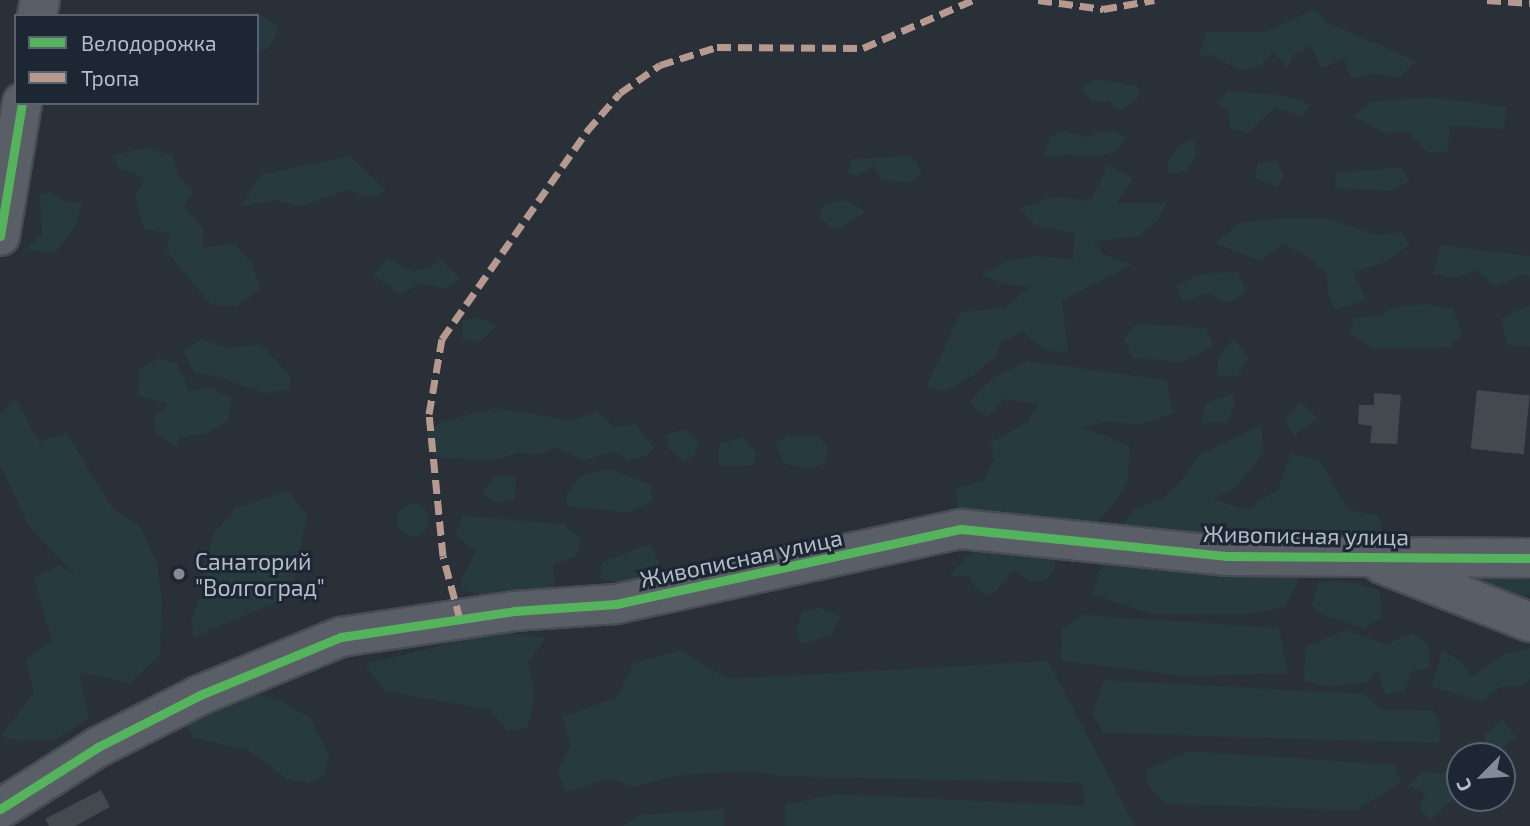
<!DOCTYPE html>
<html>
<head>
<meta charset="utf-8">
<style>
  body { margin:0 }
  #map { position:relative; width:1530px; height:826px; overflow:hidden; background:#2a3038; font-family:"Exo 2",sans-serif }
  div>[style] { position:absolute }
  .green>* { inset:0; background:#273a3e }
  .round { border-radius:50% }
  .building>* { inset:0; background:#444950; transform-origin:0 0 }
  .roads { filter:drop-shadow(2px 0 #484c53) drop-shadow(-2px 0 #484c53) drop-shadow(0 2px #484c53) drop-shadow(0 -2px #484c53) }
  .minor>* { height:38px; margin:-19px; padding:0 19px; transform-origin:19px; border-radius:19px; background:#5a5e66 }
  .quiet>* { height:7px; margin-top:-3.5px; transform-origin:0; background:repeating-linear-gradient(90deg,#b69a8f 0 14px,transparent 0 21px) }
  .cycleway>* { height:9px; margin:-4.5px; padding:0 4.5px; transform-origin:4.5px; border-radius:4.5px; background:#56b35d }
  .dots>* { width:19px; height:19px; translate:-50% -50%; box-sizing:border-box; border:4px solid #1d2633; border-radius:50% }
  span { translate:-50% -50%; white-space:nowrap; text-align:center; line-height:1.15; -webkit-text-stroke:6px #1d2633; paint-order:stroke }
  .street-label { font-size:23px; color:#b4bcc9 }
  .poi-label { font-size:23px; color:#b4bcc9 }
  .left { translate:0 -50%; text-align:left }
  .legend { position:absolute; left:14px; top:14px; width:245px; height:91px; box-sizing:border-box; background:#1d2633; border:2px solid #59626f; margin:0; padding:9px 12px; list-style:none; font-size:21px; color:#b4bcc9 }
  .legend li { display:flex; align-items:center; gap:14px; height:35px }
  .legend b { width:35px; border:2px solid #59626f }
  .north { position:absolute; left:1446px; top:742px; width:70px; height:70px; box-sizing:border-box; background:#1d2633; border:2px solid #59626f; border-radius:50%; rotate:245deg; font-size:19px; font-weight:700; line-height:28px; text-align:center; color:#b4bcc9 }
  .north::after { content:''; display:block; margin:auto; width:24px; height:32px; background:#848b96; clip-path:polygon(50% 0,100% 100%,50% 72%,0 100%) }
</style>
</head>
<body>
<div id="map">
  <div class="green">
    <i style="clip-path:polygon(1315px 9px,1326px 22px,1416px 61px,1399px 78px,1375px 73px,1351px 79px,1344px 58px,1322px 69px,1311px 46px,1295px 53px,1287px 68px,1273px 52px,1261px 65px,1240px 71px,1214px 56px,1199px 55px,1206px 32px,1266px 32px)"></i>
    <i style="clip-path:polygon(255px 11px,279px 27px,269px 48px,257px 51px,257px 16px,252px 16px)"></i>
    <i style="clip-path:polygon(1097px 79px,1137px 86px,1141px 95px,1120px 111px,1109px 101px,1092px 103px,1080px 88px)"></i>
    <i style="clip-path:polygon(1229px 91px,1286px 96px,1312px 105px,1301px 116px,1275px 108px,1247px 133px,1230px 128px,1228px 110px,1216px 103px)"></i>
    <i style="clip-path:polygon(1428px 97px,1507px 107px,1504px 129px,1450px 126px,1447px 152px,1428px 153px,1408px 132px,1385px 133px,1354px 117px,1370px 102px)"></i>
    <i style="clip-path:polygon(1110px 130px,1126px 137px,1118px 151px,1088px 158px,1070px 154px,1043px 158px,1051px 136px,1065px 131px,1086px 137px)"></i>
    <i style="clip-path:polygon(1193px 139px,1197px 154px,1186px 171px,1168px 174px,1167px 163px,1177px 147px)"></i>
    <i style="clip-path:polygon(146px 148px,172px 155px,179px 177px,193px 192px,183px 206px,203px 228px,203px 247px,235px 244px,252px 264px,261px 289px,237px 306px,211px 305px,166px 251px,170px 234px,144px 229px,135px 197px,145px 179px,119px 168px,113px 155px)"></i>
    <i style="clip-path:polygon(350px 156px,386px 190px,373px 198px,347px 190px,299px 207px,276px 200px,242px 206px,260px 175px)"></i>
    <i style="clip-path:polygon(912px 156px,922px 173px,911px 183px,882px 180px,874px 166px,856px 176px,848px 173px,851px 159px)"></i>
    <i style="clip-path:polygon(1276px 160px,1284px 175px,1278px 187px,1256px 179px,1257px 164px)"></i>
    <i style="clip-path:polygon(1107px 165px,1133px 178px,1117px 203px,1166px 203px,1158px 220px,1138px 237px,1094px 241px,1103px 254px,1132px 265px,1062px 301px,1068px 352px,1046px 351px,1023px 332px,1002px 342px,995px 357px,974px 375px,944px 392px,926px 387px,961px 312px,1005px 308px,1029px 287px,1008px 285px,981px 275px,1008px 261px,1035px 256px,1073px 259px,1075px 234px,1035px 225px,1020px 209px,1050px 197px,1091px 201px)"></i>
    <i style="clip-path:polygon(1401px 167px,1410px 181px,1389px 191px,1335px 188px,1336px 173px)"></i>
    <i style="clip-path:polygon(50px 192px,64px 201px,83px 203px,74px 229px,54px 253px,26px 249px,42px 234px,40px 194px)"></i>
    <i style="clip-path:polygon(846px 200px,866px 212px,836px 231px,819px 217px,825px 203px)"></i>
    <i style="clip-path:polygon(1282px 218px,1325px 218px,1377px 235px,1401px 232px,1410px 244px,1385px 262px,1354px 272px,1366px 300px,1335px 310px,1328px 295px,1327px 275px,1309px 257px,1283px 244px,1260px 261px,1215px 243px,1240px 223px)"></i>
    <i style="clip-path:polygon(1440px 245px,1530px 256px,1530px 277px,1524px 274px,1496px 287px,1475px 270px,1456px 278px,1433px 274px)"></i>
    <i style="clip-path:polygon(387px 258px,414px 272px,442px 261px,460px 278px,447px 289px,420px 284px,400px 294px,373px 275px)"></i>
    <i style="clip-path:polygon(1238px 272px,1247px 292px,1228px 303px,1207px 293px,1183px 303px,1176px 285px,1207px 273px)"></i>
    <i style="clip-path:polygon(1426px 304px,1453px 309px,1462px 334px,1449px 347px,1373px 348px,1350px 334px,1354px 318px,1379px 316px,1397px 306px)"></i>
    <i style="clip-path:polygon(1530px 305px,1530px 346px,1507px 345px,1501px 318px)"></i>
    <i style="clip-path:polygon(480px 318px,497px 325px,481px 341px,462px 340px,463px 320px)"></i>
    <i style="clip-path:polygon(1136px 324px,1206px 328px,1214px 346px,1182px 362px,1133px 358px,1124px 339px)"></i>
    <i style="clip-path:polygon(202px 339px,226px 348px,261px 344px,291px 377px,289px 390px,263px 393px,216px 376px,194px 373px,183px 350px)"></i>
    <i style="clip-path:polygon(1234px 339px,1249px 358px,1237px 377px,1217px 375px,1219px 356px)"></i>
    <i style="clip-path:polygon(159px 358px,177px 364px,189px 390px,210px 388px,232px 398px,228px 420px,207px 433px,178px 438px,178px 448px,157px 435px,153px 419px,168px 404px,138px 396px,139px 369px)"></i>
    <i style="clip-path:polygon(1028px 361px,1166px 380px,1174px 413px,1139px 425px,1106px 422px,1082px 427px,1130px 446px,1128px 480px,1118px 498px,1099px 520px,1078px 528px,960px 518px,955px 489px,984px 480px,994px 459px,990px 443px,1027px 422px,1038px 404px,1004px 399px,987px 418px,969px 402px,992px 378px)"></i>
    <i style="clip-path:polygon(1234px 393px,1234px 408px,1226px 423px,1201px 423px,1206px 403px)"></i>
    <i style="clip-path:polygon(16px 399px,39px 442px,66px 433px,112px 507px,141px 528px,157px 563px,162px 601px,160px 655px,130px 683px,79px 672px,89px 718px,56px 739px,20px 741px,1px 736px,34px 692px,26px 660px,52px 641px,34px 578px,60px 565px,77px 578px,28px 525px,0 464px,0 414px)"></i>
    <i style="clip-path:polygon(1301px 403px,1318px 418px,1294px 436px,1285px 419px)"></i>
    <i style="clip-path:polygon(496px 408px,570px 420px,597px 412px,615px 427px,636px 424px,654px 448px,646px 456px,627px 460px,614px 452px,584px 460px,555px 447px,538px 455px,518px 453px,492px 461px,436px 457px,427px 448px,428px 430px,444px 421px)"></i>
    <i style="clip-path:polygon(1261px 425px,1264px 453px,1235px 488px,1213px 499px,1247px 510px,1278px 489px,1291px 454px,1320px 460px,1348px 510px,1378px 515px,1383px 534px,1355px 543px,1341px 534px,1320px 545px,1120px 530px,1133px 509px,1161px 499px,1179px 484px,1198px 456px)"></i>
    <i style="clip-path:polygon(685px 429px,698px 442px,695px 455px,683px 461px,669px 449px,666px 435px)"></i>
    <i style="clip-path:polygon(788px 436px,818px 437px,829px 447px,824px 464px,808px 468px,785px 464px,775px 443px)"></i>
    <i style="clip-path:polygon(743px 438px,757px 453px,752px 466px,718px 465px,720px 443px)"></i>
    <i style="clip-path:polygon(609px 469px,650px 484px,653px 500px,629px 513px,567px 506px,566px 495px,581px 475px)"></i>
    <i style="clip-path:polygon(516px 475px,515px 500px,496px 503px,483px 494px,493px 477px)"></i>
    <i style="clip-path:polygon(288px 491px,307px 515px,291px 596px,194px 637px,191px 620px,202px 593px,205px 561px,215px 531px,236px 508px)"></i>
    <i class="round" style="left:397px;top:504px;width:32px;height:32px"></i>
    <i style="clip-path:polygon(463px 516px,563px 524px,582px 540px,575px 557px,553px 565px,555px 589px,535px 598px,507px 589px,486px 596px,461px 590px,461px 580px,476px 552px,455px 535px)"></i>
    <i style="clip-path:polygon(650px 544px,660px 564px,649px 576px,622px 584px,600px 578px,602px 562px)"></i>
    <i style="clip-path:polygon(979px 544px,1056px 554px,1055px 569px,1047px 580px,1031px 582px,1014px 570px,990px 597px,976px 589px,969px 576px,948px 577px)"></i>
    <i style="clip-path:polygon(1117px 553px,1294px 570px,1299px 579px,1285px 607px,1244px 615px,1155px 615px,1093px 595px,1099px 571px)"></i>
    <i style="clip-path:polygon(1440px 573px,1530px 574px,1530px 595px,1522px 595px)"></i>
    <i style="clip-path:polygon(1318px 582px,1349px 582px,1380px 590px,1382px 618px,1364px 628px,1322px 615px,1311px 605px)"></i>
    <i style="clip-path:polygon(818px 607px,840px 616px,831px 636px,801px 644px,796px 630px,802px 613px)"></i>
    <i style="clip-path:polygon(1082px 615px,1279px 628px,1288px 673px,1187px 676px,1061px 661px,1062px 629px)"></i>
    <i style="clip-path:polygon(1345px 630px,1386px 644px,1412px 633px,1429px 645px,1430px 668px,1410px 672px,1406px 690px,1386px 695px,1377px 671px,1368px 682px,1329px 687px,1304px 681px,1305px 647px)"></i>
    <i style="clip-path:polygon(497px 632px,546px 638px,528px 663px,535px 696px,527px 728px,507px 731px,491px 710px,384px 691px,365px 664px)"></i>
    <i style="clip-path:polygon(1530px 648px,1530px 679px,1521px 687px,1501px 687px,1481px 701px,1431px 687px,1443px 651px,1461px 661px,1472px 677px,1505px 654px)"></i>
    <i style="clip-path:polygon(680px 650px,728px 679px,1048px 661px,1135px 826px,785px 826px,785px 805px,834px 794px,1085px 806px,1082px 783px,781px 776px,746px 771px,675px 776px,633px 787px,609px 778px,567px 792px,557px 771px,571px 746px,562px 717px,617px 697px,634px 663px)"></i>
    <i style="clip-path:polygon(1104px 680px,1364px 694px,1383px 711px,1433px 710px,1440px 725px,1439px 743px,1104px 733px,1092px 714px)"></i>
    <i style="clip-path:polygon(247px 693px,276px 698px,310px 718px,329px 755px,324px 775px,309px 783px,287px 779px,248px 750px,193px 738px,185px 723px)"></i>
    <i style="clip-path:polygon(1503px 719px,1516px 737px,1496px 753px,1484px 748px,1485px 734px)"></i>
    <i style="clip-path:polygon(1189px 751px,1394px 765px,1401px 782px,1357px 810px,1165px 804px,1147px 785px,1146px 770px)"></i>
    <i style="clip-path:polygon(1423px 772px,1460px 775px,1460px 793px,1430px 820px,1419px 809px,1425px 794px,1408px 785px)"></i>
    <i style="clip-path:polygon(724px 809px,724px 826px,622px 826px,640px 815px)"></i>
  </div>
  <div class="building">
    <i style="left:1477px;top:390px;width:53px;height:59px;rotate:6deg"></i>
    <i style="clip-path:polygon(1374px 393px,1401px 395px,1397px 444px,1370px 443px,1372px 426px,1358px 424px,1359px 405px,1374px 405px)"></i>
    <i style="clip-path:polygon(101px 790px,110px 807px,75px 826px,49px 826px,45px 819px)"></i>
  </div>
  <div class="roads">
    <div class="minor">
      <i style="left:37px;top:16px;width:16px;rotate:-79deg"></i>
      <i style="left:0;top:236px;width:135px;rotate:-80.6deg"></i>
      <i style="left:1382px;top:564px;width:159px;rotate:21.4deg"></i>
      <i style="left:0;top:809px;width:116px;rotate:-32.3deg"></i>
      <i style="left:98px;top:747px;width:114px;rotate:-27deg"></i>
      <i style="left:200px;top:695px;width:152px;rotate:-22.4deg"></i>
      <i style="left:341px;top:637px;width:175px;rotate:-8.5deg"></i>
      <i style="left:514px;top:611px;width:102px;rotate:-3.9deg"></i>
      <i style="left:616px;top:604px;width:353px;rotate:-12.3deg"></i>
      <i style="left:961px;top:529px;width:266px;rotate:5.8deg"></i>
      <i style="left:1226px;top:556px;width:304px;rotate:0.4deg"></i>
    </div>
  </div>
  <div class="quiet">
    <i style="left:1038px;top:0;width:66px;rotate:7.9deg"></i>
    <i style="left:1103px;top:9px;width:52px;rotate:-10deg"></i>
    <i style="left:1487px;top:0;width:43px;rotate:4deg"></i>
    <i style="left:460px;top:619px;width:65px;rotate:-105.1deg"></i>
    <i style="left:443px;top:556px;width:143px;rotate:-95.6deg"></i>
    <i style="left:429px;top:414px;width:76px;rotate:-80.2deg"></i>
    <i style="left:442px;top:339px;width:254px;rotate:-55.1deg"></i>
    <i style="left:587px;top:131px;width:50px;rotate:-49deg"></i>
    <i style="left:620px;top:93px;width:49px;rotate:-35deg"></i>
    <i style="left:660px;top:65px;width:60px;rotate:-17.5deg"></i>
    <i style="left:717px;top:47px;width:146px;rotate:0.4deg"></i>
    <i style="left:863px;top:48px;width:120px;rotate:-23.6deg"></i>
  </div>
  <div class="cycleway">
    <i style="left:0;top:236px;width:135px;rotate:-80.6deg"></i>
    <i style="left:0;top:809px;width:116px;rotate:-32.3deg"></i>
    <i style="left:98px;top:747px;width:114px;rotate:-27deg"></i>
    <i style="left:200px;top:695px;width:152px;rotate:-22.4deg"></i>
    <i style="left:341px;top:637px;width:175px;rotate:-8.5deg"></i>
    <i style="left:514px;top:611px;width:102px;rotate:-3.9deg"></i>
    <i style="left:616px;top:604px;width:353px;rotate:-12.3deg"></i>
    <i style="left:961px;top:529px;width:266px;rotate:5.8deg"></i>
    <i style="left:1226px;top:556px;width:304px;rotate:0.4deg"></i>
  </div>
  <div class="dots">
    <i style="left:179px;top:574px;background:#848b96"></i>
  </div>
  <div class="street-label">
    <span style="left:1306px;top:535px;rotate:1deg">Живописная улица</span>
    <span style="left:741px;top:558px;rotate:-12deg">Живописная улица</span>
  </div>
  <div class="poi-label">
    <span class="left" style="left:195px;top:574px">Санаторий<br>"Волгоград"</span>
  </div>
  <ul class="legend">
  <li><b style="height:9px;background:#56b35d"></b>Велодорожка</li>
  <li><b style="height:9px;background:#b69a8f"></b>Тропа</li>
  </ul>
  <div class="north">С</div>
</div>
</body>
</html>
